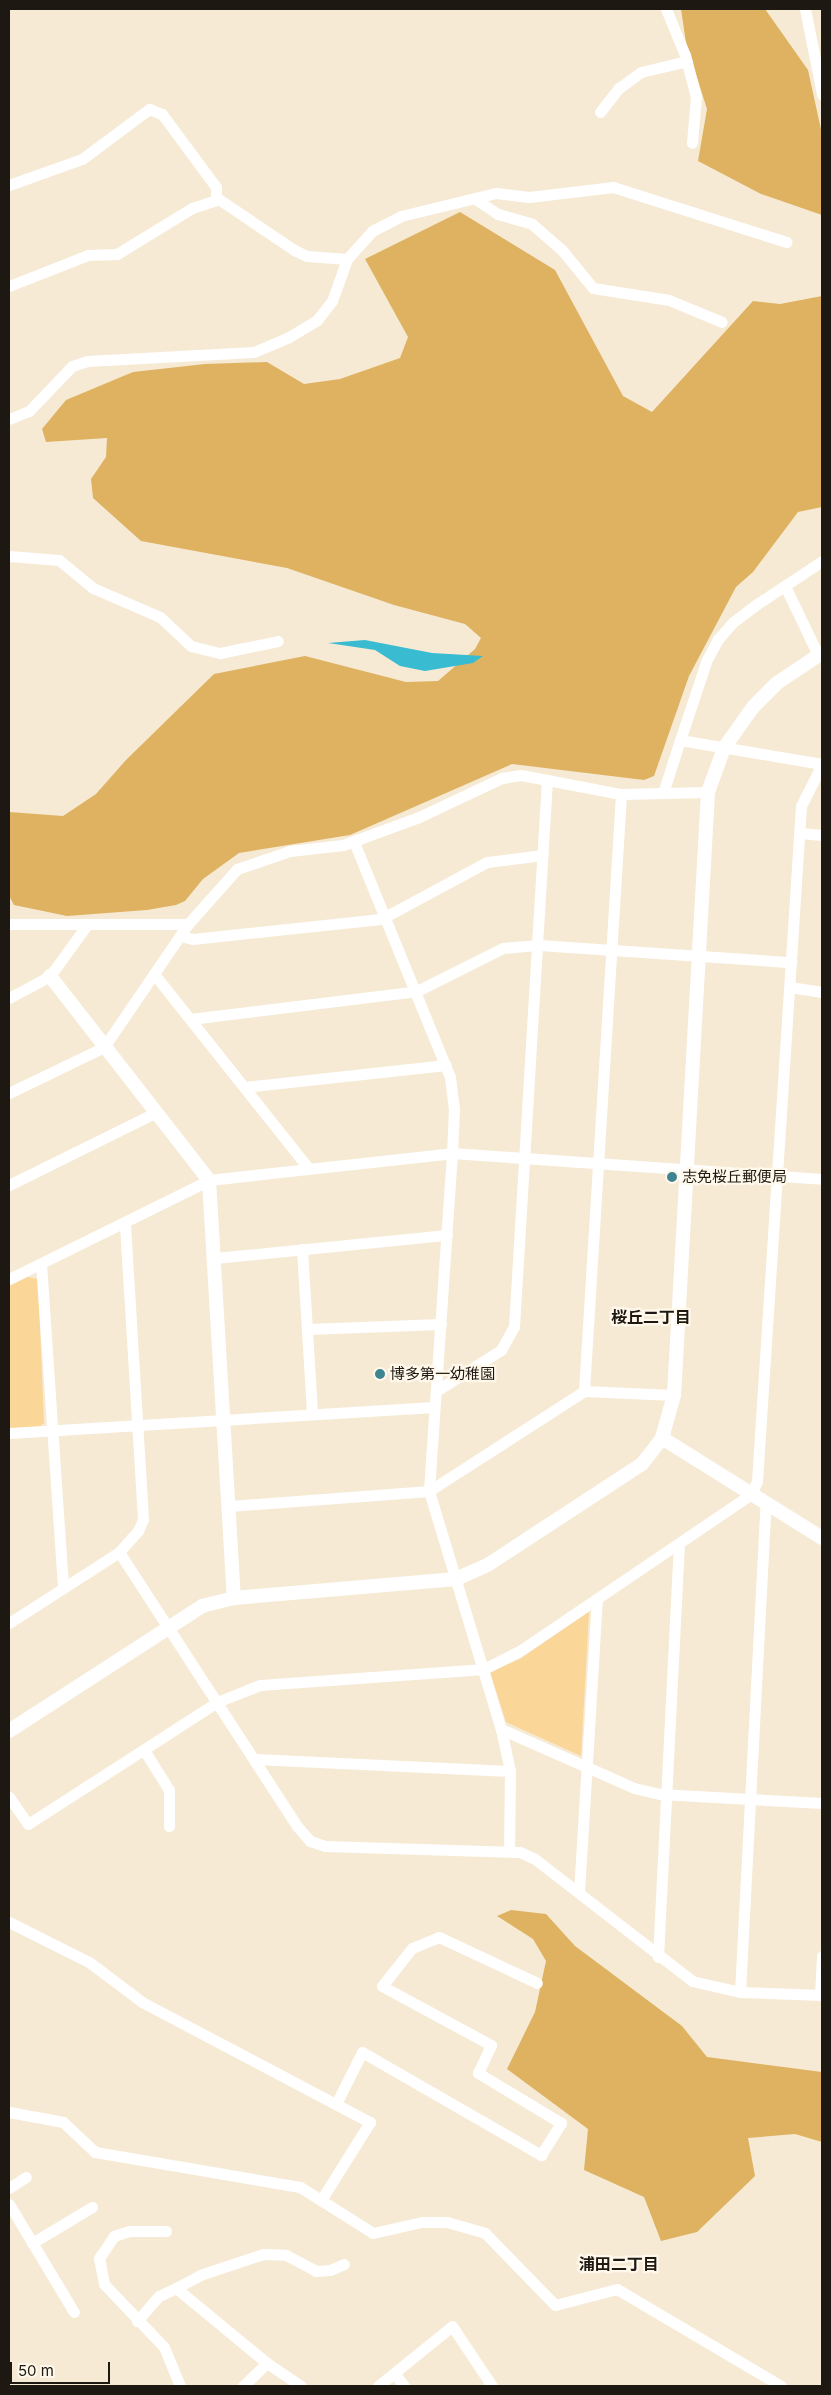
<!DOCTYPE html>
<html>
<head>
<meta charset="utf-8">
<style>
  body { margin:0 }
  #map { position:relative; width:831px; height:2395px; overflow:hidden; background:#f6ead5; font-family:Inter,"Noto Sans JP",sans-serif }
  div>[style] { position:absolute }
  .green>* { inset:0; background:#fad698 }
  .forest>* { inset:0; background:#deb260 }
  .water>* { inset:0; background:#39bbd1 }
  .minor>* { height:11px; margin:-5.5px; padding:0 5.5px; transform-origin:5.5px; border-radius:5.5px; background:#fff }
  .tertiary>* { height:14px; margin:-7px; padding:0 7px; transform-origin:7px; border-radius:7px; background:#fff }
  .dots>* { width:14px; height:14px; translate:-50% -50%; box-sizing:border-box; border:2px solid #fff8eb; border-radius:50% }
  span { translate:-50% -50%; white-space:nowrap; text-align:center; line-height:1.15; -webkit-text-stroke:4.5px #fff8eb; paint-order:stroke }
  .poi-label { font-size:15px; color:#1d1912 }
  .left { translate:0 -50%; text-align:left }
  .neighbourhood-label { font-size:16px; color:#1d1912; font-weight:700 }
  .frame { position:absolute; inset:0; border:10px solid #1d1912; pointer-events:none }
  .scale { position:absolute; left:10px; top:2362px; width:100px; height:22px; box-sizing:border-box; border:2px solid #1d1912; border-top:0; padding-left:6px; font-size:15px; line-height:18px; white-space:nowrap; color:#1d1912; -webkit-text-stroke:4px #fff8eb; paint-order:stroke }
</style>
</head>
<body>
<div id="map">
  <div class="green">
    <i style="clip-path:polygon(27px 1277px,38px 1279px,44px 1423px,39px 1427px,9px 1429px,9px 1286px)"></i>
    <i style="clip-path:polygon(589px 1612px,581px 1756px,506px 1722px,490px 1672px,520px 1659px)"></i>
  </div>
  <div class="forest">
    <i style="clip-path:polygon(681px 9px,765px 9px,808px 70px,822px 134px,822px 215px,761px 194px,698px 161px,707px 109px,686px 43px)"></i>
    <i style="clip-path:polygon(460px 212px,555px 270px,623px 396px,652px 412px,753px 301px,780px 304px,822px 296px,822px 507px,798px 512px,753px 572px,736px 587px,689px 676px,654px 776px,644px 780px,512px 764px,350px 835px,239px 853px,203px 879px,185px 901px,176px 905px,147px 910px,67px 916px,14px 905px,9px 896px,9px 812px,63px 816px,96px 794px,126px 760px,214px 674px,305px 656px,406px 682px,438px 681px,475px 649px,481px 638px,465px 624px,394px 605px,287px 568px,141px 541px,93px 498px,91px 479px,106px 457px,107px 438px,46px 442px,42px 429px,66px 400px,133px 372px,205px 364px,267px 362px,304px 384px,340px 379px,400px 358px,408px 337px,365px 259px)"></i>
    <i style="clip-path:polygon(511px 1910px,546px 1914px,575px 1946px,682px 2026px,707px 2057px,822px 2072px,822px 2142px,795px 2134px,748px 2138px,755px 2176px,697px 2232px,661px 2241px,644px 2197px,584px 2170px,588px 2129px,507px 2069px,535px 2012px,546px 1961px,533px 1939px,497px 1916px)"></i>
  </div>
  <div class="water">
    <i style="clip-path:polygon(365px 640px,432px 653px,483px 656px,473px 663px,425px 671px,400px 666px,375px 650px,328px 643px)"></i>
  </div>
  <div class="minor">
    <i style="left:666px;top:9px;width:50px;rotate:67.6deg"></i>
    <i style="left:685px;top:55px;width:43px;rotate:75.3deg"></i>
    <i style="left:696px;top:97px;width:46px;rotate:95deg"></i>
    <i style="left:805px;top:9px;width:87px;rotate:78.7deg"></i>
    <i style="left:600px;top:112px;width:31px;rotate:-52deg"></i>
    <i style="left:619px;top:88px;width:27px;rotate:-36deg"></i>
    <i style="left:641px;top:72px;width:47px;rotate:-13.4deg"></i>
    <i style="left:9px;top:185px;width:77px;rotate:-19.6deg"></i>
    <i style="left:82px;top:159px;width:84px;rotate:-36.7deg"></i>
    <i style="left:149px;top:109px;width:14px;rotate:21deg"></i>
    <i style="left:162px;top:114px;width:91px;rotate:53.5deg"></i>
    <i style="left:216px;top:187px;width:13px;rotate:90deg"></i>
    <i style="left:477px;top:200px;width:25px;rotate:34deg"></i>
    <i style="left:498px;top:214px;width:35px;rotate:16deg"></i>
    <i style="left:532px;top:224px;width:40px;rotate:41deg"></i>
    <i style="left:562px;top:250px;width:49px;rotate:50.8deg"></i>
    <i style="left:593px;top:288px;width:77px;rotate:9deg"></i>
    <i style="left:669px;top:300px;width:57px;rotate:22.5deg"></i>
    <i style="left:9px;top:286px;width:85px;rotate:-21.4deg"></i>
    <i style="left:88px;top:255px;width:29px;rotate:-2deg"></i>
    <i style="left:117px;top:254px;width:88px;rotate:-31.5deg"></i>
    <i style="left:192px;top:208px;width:25px;rotate:-18deg"></i>
    <i style="left:216px;top:200px;width:4px"></i>
    <i style="left:220px;top:200px;width:89px;rotate:34deg"></i>
    <i style="left:294px;top:250px;width:14px;rotate:25deg"></i>
    <i style="left:307px;top:256px;width:40px;rotate:4.3deg"></i>
    <i style="left:9px;top:419px;width:22px;rotate:-22deg"></i>
    <i style="left:29px;top:411px;width:62px;rotate:-46.3deg"></i>
    <i style="left:72px;top:366px;width:16px;rotate:-18deg"></i>
    <i style="left:87px;top:361px;width:167px;rotate:-3.1deg"></i>
    <i style="left:254px;top:352px;width:38px;rotate:-23deg"></i>
    <i style="left:289px;top:337px;width:33px;rotate:-31deg"></i>
    <i style="left:317px;top:320px;width:24px;rotate:-52deg"></i>
    <i style="left:332px;top:301px;width:45px;rotate:-70.3deg"></i>
    <i style="left:347px;top:259px;width:38px;rotate:-48deg"></i>
    <i style="left:372px;top:231px;width:33px;rotate:-27deg"></i>
    <i style="left:401px;top:216px;width:98px;rotate:-13.6deg"></i>
    <i style="left:496px;top:193px;width:33px;rotate:7deg"></i>
    <i style="left:529px;top:197px;width:85px;rotate:-6.8deg"></i>
    <i style="left:613px;top:187px;width:182px;rotate:17.6deg"></i>
    <i style="left:9px;top:556px;width:50px;rotate:4.6deg"></i>
    <i style="left:59px;top:560px;width:44px;rotate:39.5deg"></i>
    <i style="left:93px;top:588px;width:73px;rotate:23.4deg"></i>
    <i style="left:160px;top:617px;width:42px;rotate:43.1deg"></i>
    <i style="left:191px;top:646px;width:30px;rotate:14deg"></i>
    <i style="left:220px;top:653px;width:59px;rotate:-11.7deg"></i>
    <i style="left:822px;top:561px;width:78px;rotate:146.5deg"></i>
    <i style="left:757px;top:604px;width:30px;rotate:143deg"></i>
    <i style="left:733px;top:622px;width:23px;rotate:131deg"></i>
    <i style="left:718px;top:639px;width:26px;rotate:118deg"></i>
    <i style="left:706px;top:662px;width:82px;rotate:108.4deg"></i>
    <i style="left:680px;top:740px;width:144px;rotate:9.6deg"></i>
    <i style="left:785px;top:586px;width:76px;rotate:64.4deg"></i>
    <i style="left:663px;top:793px;width:56px;rotate:-72.2deg"></i>
    <i style="left:800px;top:833px;width:22px;rotate:5deg"></i>
    <i style="left:354px;top:842px;width:254px;rotate:67.8deg"></i>
    <i style="left:450px;top:1077px;width:32px;rotate:83deg"></i>
    <i style="left:454px;top:1109px;width:44px;rotate:92.6deg"></i>
    <i style="left:452px;top:1153px;width:339px;rotate:93.9deg"></i>
    <i style="left:429px;top:1491px;width:249px;rotate:73.2deg"></i>
    <i style="left:501px;top:1729px;width:43px;rotate:77.9deg"></i>
    <i style="left:510px;top:1771px;width:79px;rotate:90.7deg"></i>
    <i style="left:9px;top:924px;width:179px"></i>
    <i style="left:180px;top:936px;width:13px;rotate:13deg"></i>
    <i style="left:193px;top:939px;width:189px;rotate:-6.1deg"></i>
    <i style="left:381px;top:919px;width:120px;rotate:-28.3deg"></i>
    <i style="left:487px;top:862px;width:56px;rotate:-7.1deg"></i>
    <i style="left:154px;top:974px;width:249px;rotate:51.5deg"></i>
    <i style="left:790px;top:987px;width:32px;rotate:9deg"></i>
    <i style="left:9px;top:998px;width:47px;rotate:-28.2deg"></i>
    <i style="left:50px;top:976px;width:62px;rotate:-54.2deg"></i>
    <i style="left:190px;top:1019px;width:229px;rotate:-7deg"></i>
    <i style="left:417px;top:991px;width:96px;rotate:-26.6deg"></i>
    <i style="left:503px;top:948px;width:36px;rotate:-5deg"></i>
    <i style="left:539px;top:945px;width:253px;rotate:3.9deg"></i>
    <i style="left:244px;top:1087px;width:203px;rotate:-6.2deg"></i>
    <i style="left:9px;top:1093px;width:106px;rotate:-25.8deg"></i>
    <i style="left:104px;top:1047px;width:149px;rotate:-55.7deg"></i>
    <i style="left:188px;top:924px;width:74px;rotate:-48.3deg"></i>
    <i style="left:237px;top:869px;width:56px;rotate:-18.8deg"></i>
    <i style="left:290px;top:851px;width:53px;rotate:-6.5deg"></i>
    <i style="left:343px;top:845px;width:81px;rotate:-20.2deg"></i>
    <i style="left:419px;top:817px;width:92px;rotate:-25.2deg"></i>
    <i style="left:502px;top:778px;width:19px;rotate:-9deg"></i>
    <i style="left:521px;top:775px;width:102px;rotate:10.8deg"></i>
    <i style="left:621px;top:794px;width:87px;rotate:-1.3deg"></i>
    <i style="left:9px;top:1185px;width:165px;rotate:-26.3deg"></i>
    <i style="left:302px;top:1249px;width:165px;rotate:86.5deg"></i>
    <i style="left:215px;top:1258px;width:233px;rotate:-5.7deg"></i>
    <i style="left:41px;top:1264px;width:325px;rotate:86.1deg"></i>
    <i style="left:9px;top:1279px;width:223px;rotate:-26.3deg"></i>
    <i style="left:209px;top:1180px;width:244px;rotate:-6.3deg"></i>
    <i style="left:452px;top:1153px;width:371px;rotate:4deg"></i>
    <i style="left:307px;top:1329px;width:134px;rotate:-2.1deg"></i>
    <i style="left:436px;top:1391px;width:77px;rotate:-32.2deg"></i>
    <i style="left:501px;top:1350px;width:26px;rotate:-61deg"></i>
    <i style="left:514px;top:1327px;width:548px;rotate:-86.55deg"></i>
    <i style="left:584px;top:1391px;width:90px;rotate:2.5deg"></i>
    <i style="left:9px;top:1433px;width:426px;rotate:-3.5deg"></i>
    <i style="left:229px;top:1506px;width:201px;rotate:-4.3deg"></i>
    <i style="left:429px;top:1491px;width:184px;rotate:-32.8deg"></i>
    <i style="left:584px;top:1391px;width:598px;rotate:-86.45deg"></i>
    <i style="left:119px;top:1552px;width:327px;rotate:57deg"></i>
    <i style="left:297px;top:1826px;width:20px;rotate:49deg"></i>
    <i style="left:310px;top:1841px;width:16px;rotate:18deg"></i>
    <i style="left:325px;top:1846px;width:195px;rotate:1.8deg"></i>
    <i style="left:520px;top:1852px;width:17px;rotate:25deg"></i>
    <i style="left:535px;top:1859px;width:199px;rotate:37.8deg"></i>
    <i style="left:692px;top:1981px;width:49px;rotate:12.9deg"></i>
    <i style="left:740px;top:1992px;width:82px;rotate:2.1deg"></i>
    <i style="left:9px;top:1623px;width:131px;rotate:-32.8deg"></i>
    <i style="left:119px;top:1552px;width:28px;rotate:-48deg"></i>
    <i style="left:138px;top:1531px;width:13px;rotate:-67deg"></i>
    <i style="left:143px;top:1519px;width:297px;rotate:-93.5deg"></i>
    <i style="left:501px;top:1729px;width:145px;rotate:23.9deg"></i>
    <i style="left:634px;top:1788px;width:27px;rotate:13deg"></i>
    <i style="left:660px;top:1794px;width:162px;rotate:3.2deg"></i>
    <i style="left:144px;top:1750px;width:47px;rotate:58deg"></i>
    <i style="left:169px;top:1790px;width:36px;rotate:90deg"></i>
    <i style="left:255px;top:1759px;width:255px;rotate:2.7deg"></i>
    <i style="left:9px;top:1797px;width:33px;rotate:55deg"></i>
    <i style="left:28px;top:1824px;width:225px;rotate:-32.8deg"></i>
    <i style="left:217px;top:1702px;width:46px;rotate:-21.6deg"></i>
    <i style="left:260px;top:1685px;width:225px;rotate:-4.1deg"></i>
    <i style="left:484px;top:1669px;width:38px;rotate:-27deg"></i>
    <i style="left:518px;top:1652px;width:282px;rotate:-34.1deg"></i>
    <i style="left:751px;top:1494px;width:14px;rotate:-65deg"></i>
    <i style="left:757px;top:1481px;width:676px;rotate:-86.27deg"></i>
    <i style="left:801px;top:806px;width:47px;rotate:-63.4deg"></i>
    <i style="left:579px;top:1892px;width:294px;rotate:-86.5deg"></i>
    <i style="left:9px;top:1922px;width:89px;rotate:26.6deg"></i>
    <i style="left:89px;top:1962px;width:66px;rotate:37deg"></i>
    <i style="left:142px;top:2002px;width:258px;rotate:27.8deg"></i>
    <i style="left:370px;top:2122px;width:92px;rotate:122.1deg"></i>
    <i style="left:658px;top:1957px;width:413px;rotate:-87.1deg"></i>
    <i style="left:740px;top:1992px;width:491px;rotate:-87deg"></i>
    <i style="left:820px;top:1995px;width:39px;rotate:-87deg"></i>
    <i style="left:336px;top:2104px;width:58px;rotate:-63.4deg"></i>
    <i style="left:362px;top:2052px;width:207px;rotate:29.9deg"></i>
    <i style="left:541px;top:2155px;width:38px;rotate:-58deg"></i>
    <i style="left:561px;top:2123px;width:97px;rotate:-148.9deg"></i>
    <i style="left:478px;top:2073px;width:31px;rotate:-65deg"></i>
    <i style="left:491px;top:2045px;width:124px;rotate:-151.6deg"></i>
    <i style="left:382px;top:1986px;width:48px;rotate:-51.7deg"></i>
    <i style="left:412px;top:1948px;width:29px;rotate:-22deg"></i>
    <i style="left:439px;top:1937px;width:108px;rotate:25.1deg"></i>
    <i style="left:9px;top:2112px;width:55px;rotate:10.5deg"></i>
    <i style="left:63px;top:2122px;width:44px;rotate:43.2deg"></i>
    <i style="left:95px;top:2152px;width:208px;rotate:9.7deg"></i>
    <i style="left:300px;top:2187px;width:86px;rotate:32.2deg"></i>
    <i style="left:373px;top:2233px;width:50px;rotate:-12.7deg"></i>
    <i style="left:422px;top:2222px;width:25px"></i>
    <i style="left:447px;top:2222px;width:40px;rotate:16deg"></i>
    <i style="left:485px;top:2233px;width:100px;rotate:45.8deg"></i>
    <i style="left:555px;top:2305px;width:64px;rotate:-14.5deg"></i>
    <i style="left:617px;top:2289px;width:191px;rotate:30.6deg"></i>
    <i style="left:9px;top:2188px;width:20px;rotate:-33deg"></i>
    <i style="left:9px;top:2204px;width:126px;rotate:59deg"></i>
    <i style="left:166px;top:2231px;width:37px;rotate:180deg"></i>
    <i style="left:129px;top:2231px;width:16px;rotate:162deg"></i>
    <i style="left:114px;top:2236px;width:27px;rotate:124deg"></i>
    <i style="left:99px;top:2258px;width:26px;rotate:79deg"></i>
    <i style="left:104px;top:2284px;width:87px;rotate:46.4deg"></i>
    <i style="left:164px;top:2347px;width:42px;rotate:67.7deg"></i>
    <i style="left:32px;top:2243px;width:70px;rotate:-31deg"></i>
    <i style="left:176px;top:2288px;width:27px;rotate:-28deg"></i>
    <i style="left:200px;top:2275px;width:66px;rotate:-18.4deg"></i>
    <i style="left:263px;top:2254px;width:23px;rotate:2deg"></i>
    <i style="left:286px;top:2255px;width:34px;rotate:28deg"></i>
    <i style="left:316px;top:2271px;width:14px;rotate:-4deg"></i>
    <i style="left:330px;top:2270px;width:15px;rotate:-23deg"></i>
    <i style="left:137px;top:2321px;width:33px;rotate:-49deg"></i>
    <i style="left:159px;top:2296px;width:19px;rotate:-25deg"></i>
    <i style="left:176px;top:2288px;width:118px;rotate:39.5deg"></i>
    <i style="left:267px;top:2363px;width:41px;rotate:34.1deg"></i>
    <i style="left:395px;top:2374px;width:15px;rotate:53deg"></i>
    <i style="left:243px;top:2386px;width:33px;rotate:-44deg"></i>
    <i style="left:378px;top:2386px;width:95px;rotate:-39deg"></i>
    <i style="left:452px;top:2326px;width:72px;rotate:56.3deg"></i>
  </div>
  <div class="tertiary">
    <i style="left:50px;top:976px;width:259px;rotate:52.1deg"></i>
    <i style="left:209px;top:1180px;width:419px;rotate:86.6deg"></i>
    <i style="left:662px;top:1438px;width:189px;rotate:32deg"></i>
    <i style="left:9px;top:1731px;width:230px;rotate:-32.9deg"></i>
    <i style="left:202px;top:1606px;width:33px;rotate:-14deg"></i>
    <i style="left:234px;top:1598px;width:223px;rotate:-4.9deg"></i>
    <i style="left:456px;top:1579px;width:36px;rotate:-24deg"></i>
    <i style="left:489px;top:1564px;width:183px;rotate:-33.2deg"></i>
    <i style="left:642px;top:1464px;width:33px;rotate:-52deg"></i>
    <i style="left:662px;top:1438px;width:45px;rotate:-74.4deg"></i>
    <i style="left:674px;top:1395px;width:604px;rotate:-86.77deg"></i>
    <i style="left:708px;top:792px;width:47px;rotate:-70deg"></i>
    <i style="left:724px;top:748px;width:50px;rotate:-54.7deg"></i>
    <i style="left:753px;top:707px;width:34px;rotate:-45deg"></i>
    <i style="left:777px;top:683px;width:54px;rotate:-33.7deg"></i>
  </div>
  <div class="dots">
    <i style="left:672px;top:1177px;background:#3f8591"></i>
    <i style="left:380px;top:1374px;background:#3f8591"></i>
  </div>
  <div class="poi-label">
    <span class="left" style="left:682px;top:1177px">志免桜丘郵便局</span>
    <span class="left" style="left:390px;top:1374px">博多第一幼稚園</span>
  </div>
  <div class="neighbourhood-label">
    <span style="left:651px;top:1317px">桜丘二丁目</span>
    <span style="left:619px;top:2264px">浦田二丁目</span>
  </div>
  <div class="frame"></div>
  <div class="scale">50 m</div>
</div>
</body>
</html>
